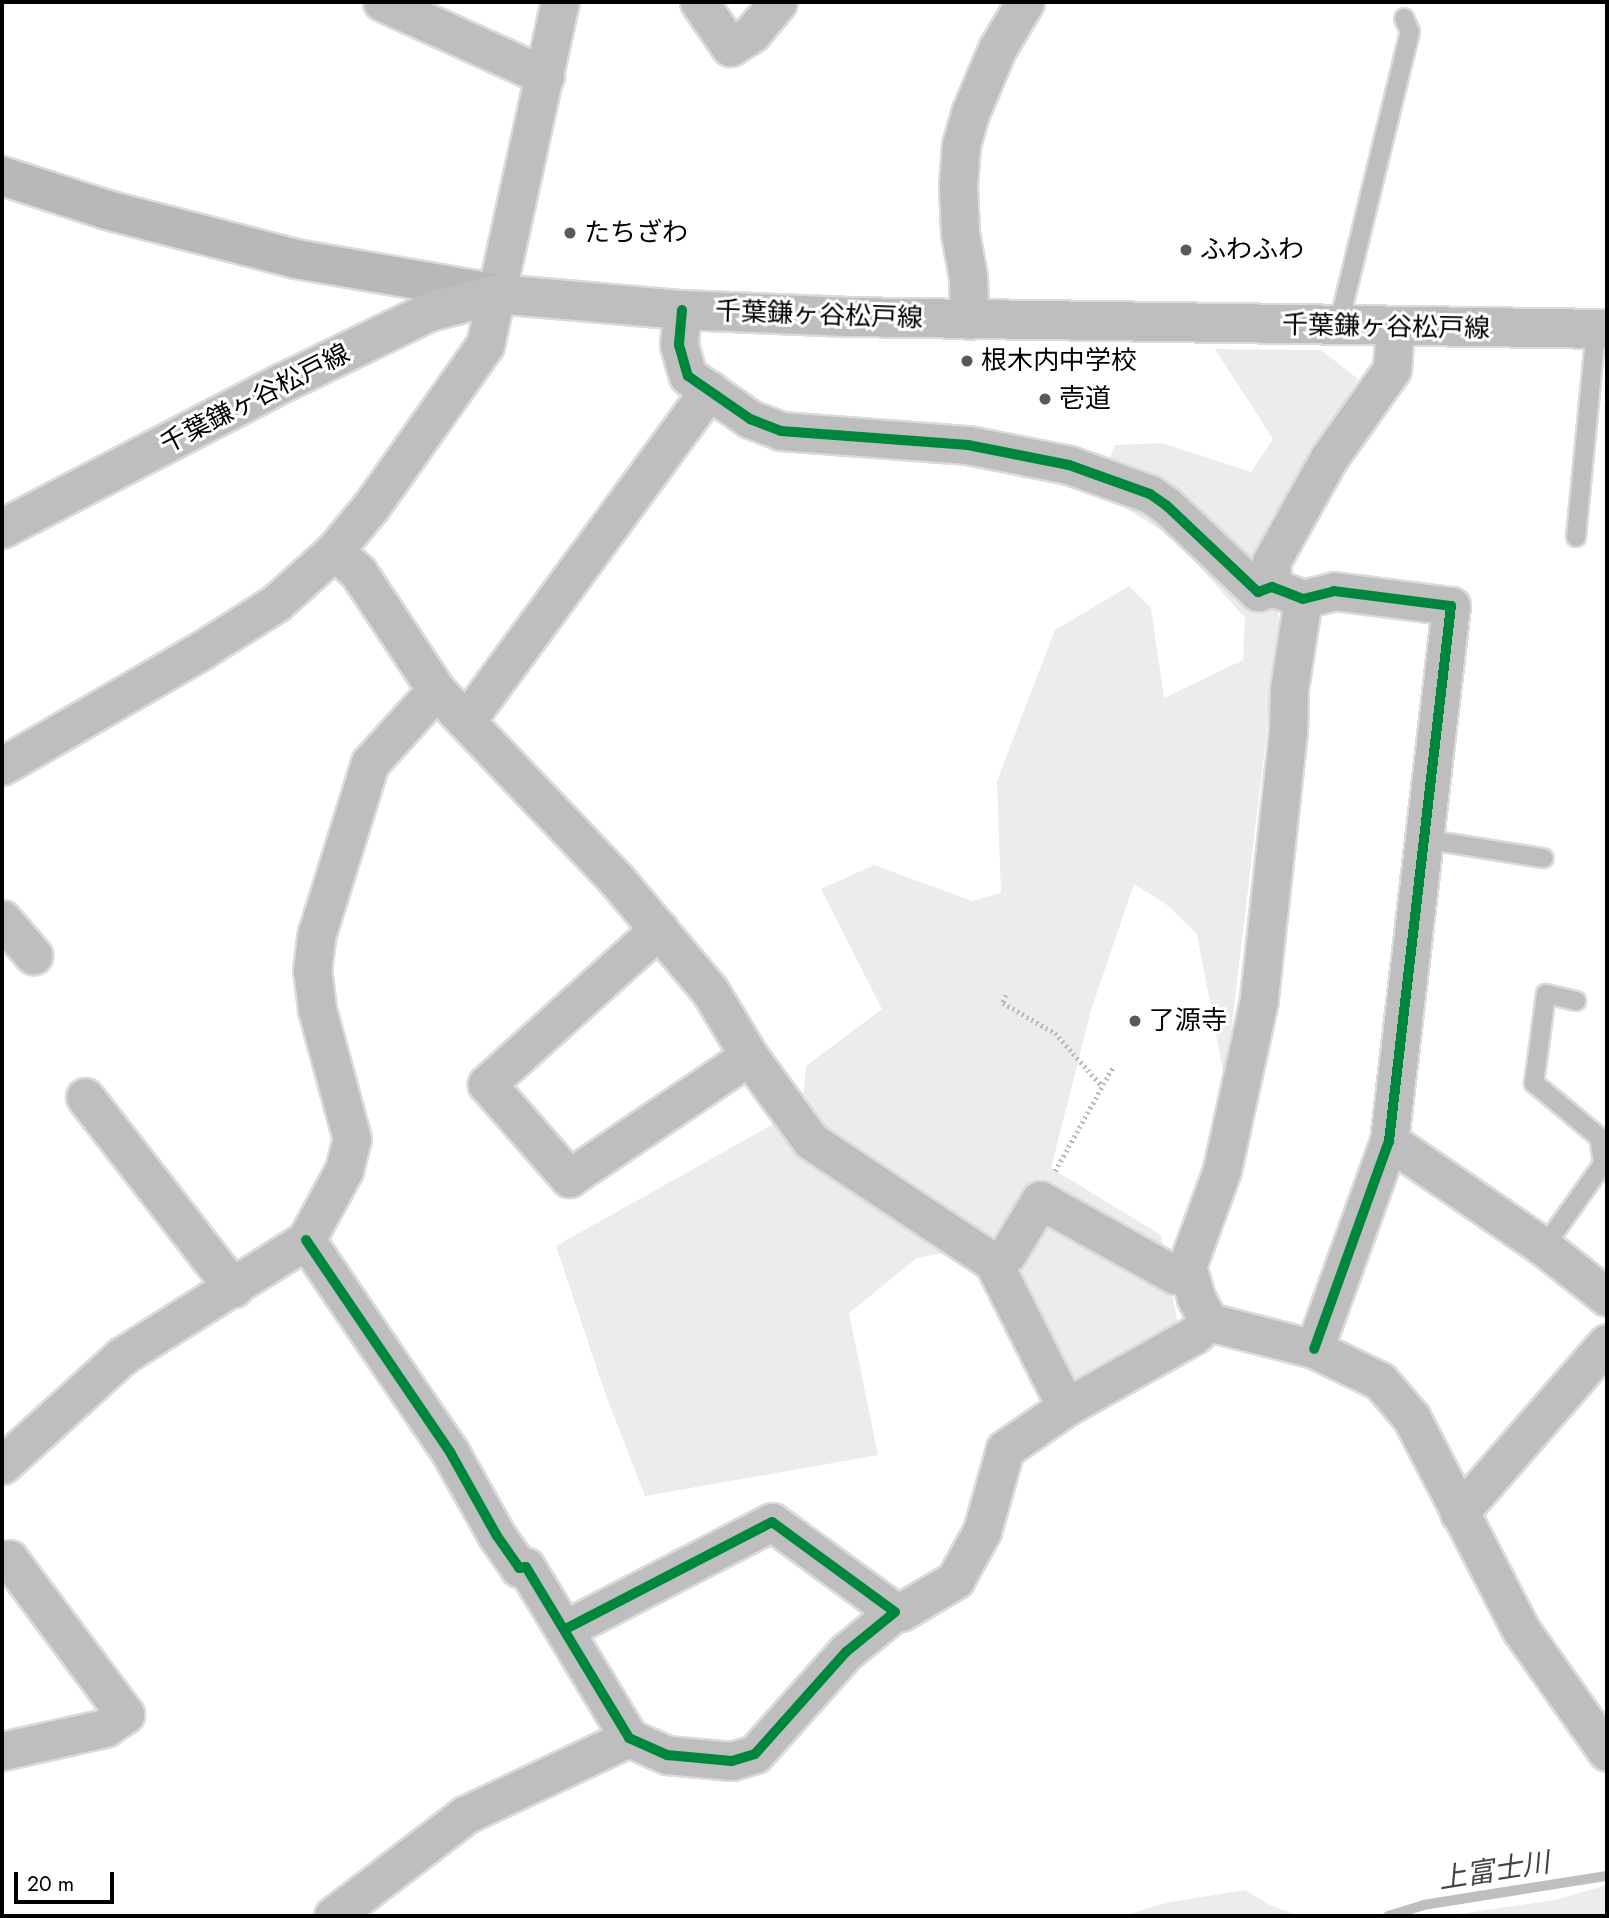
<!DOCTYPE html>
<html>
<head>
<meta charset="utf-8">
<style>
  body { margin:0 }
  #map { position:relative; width:1609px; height:1918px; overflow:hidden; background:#fff; font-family:Jost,"Noto Sans JP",sans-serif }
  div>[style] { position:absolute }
  .green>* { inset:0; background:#ececec }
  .stream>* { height:10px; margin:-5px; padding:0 5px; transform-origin:5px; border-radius:5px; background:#bfbfbf }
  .path>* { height:4.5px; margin-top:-2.25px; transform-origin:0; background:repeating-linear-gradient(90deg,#b9b9b9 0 2px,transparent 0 5.5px) }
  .roads { filter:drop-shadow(2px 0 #dbdbdb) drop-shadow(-2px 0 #dbdbdb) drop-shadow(0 2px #dbdbdb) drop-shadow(0 -2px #dbdbdb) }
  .lane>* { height:18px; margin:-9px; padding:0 9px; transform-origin:9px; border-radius:9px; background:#bebebe }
  .street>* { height:37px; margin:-18.5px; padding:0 18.5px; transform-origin:18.5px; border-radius:18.5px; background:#bebebe }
  .secondary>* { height:38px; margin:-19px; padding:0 19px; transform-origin:19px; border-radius:19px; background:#b8b8b8 }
  .primary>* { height:38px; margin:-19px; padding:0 19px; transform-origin:19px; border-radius:19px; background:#bebebe }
  .cycleway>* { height:10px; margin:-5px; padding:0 5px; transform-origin:5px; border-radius:5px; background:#00873e }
  .dots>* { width:19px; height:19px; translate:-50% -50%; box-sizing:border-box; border:4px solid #fff; border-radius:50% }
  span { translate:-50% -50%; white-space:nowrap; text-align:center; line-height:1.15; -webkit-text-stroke:6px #fff; paint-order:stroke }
  .poi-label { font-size:26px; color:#000 }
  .left { translate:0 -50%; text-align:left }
  .street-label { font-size:26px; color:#000 }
  .water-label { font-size:28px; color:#444; font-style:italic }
  .frame { position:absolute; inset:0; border:4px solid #000; pointer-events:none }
  .scale { position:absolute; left:14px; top:1872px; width:100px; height:32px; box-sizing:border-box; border:4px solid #000; border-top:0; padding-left:9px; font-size:21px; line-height:24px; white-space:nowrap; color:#000; -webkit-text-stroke:5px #fff; paint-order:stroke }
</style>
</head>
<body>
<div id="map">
  <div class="green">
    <i style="clip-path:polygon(1215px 349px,1321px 350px,1358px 379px,1262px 552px,1280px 621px,1225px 1082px,1197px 934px,1166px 904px,1134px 884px,1092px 1007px,1051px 1168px,1161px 1235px,1178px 1324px,1069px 1384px,1008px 1241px,917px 1258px,849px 1313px,878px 1455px,645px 1496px,605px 1393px,556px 1246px,802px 1108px,806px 1066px,882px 1009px,821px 889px,874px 865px,972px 901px,1001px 893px,997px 781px,1055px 630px,1129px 586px,1151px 608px,1164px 698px,1243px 660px,1245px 618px,1174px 538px,1097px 491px,1115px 445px,1162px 443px,1251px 472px,1273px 439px)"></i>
    <i style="clip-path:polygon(1607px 1885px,1607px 1916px,1445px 1916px,1555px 1900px)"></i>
    <i style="clip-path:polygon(1245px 1890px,1270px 1905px,1299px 1916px,1123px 1916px,1165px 1903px)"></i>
  </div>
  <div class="stream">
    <i style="left:1388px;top:1916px;width:37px;rotate:-17deg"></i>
    <i style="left:1423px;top:1905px;width:186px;rotate:-9deg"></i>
  </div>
  <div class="path">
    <i style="left:1006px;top:995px;width:9px;rotate:111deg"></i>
    <i style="left:1003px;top:1003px;width:60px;rotate:30deg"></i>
    <i style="left:1055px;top:1033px;width:71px;rotate:48.4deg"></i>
    <i style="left:1055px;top:1171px;width:121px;rotate:-60.9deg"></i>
  </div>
  <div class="roads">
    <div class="lane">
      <i style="left:1338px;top:327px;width:304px;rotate:-76.3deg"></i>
      <i style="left:1410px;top:32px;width:15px;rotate:-113deg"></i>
      <i style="left:1576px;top:537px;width:209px;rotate:-84.5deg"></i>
      <i style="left:1424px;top:839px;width:121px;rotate:9.1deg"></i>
      <i style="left:1544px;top:1247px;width:102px;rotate:-54.6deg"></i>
      <i style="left:1603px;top:1164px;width:27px;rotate:-98deg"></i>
      <i style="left:1599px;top:1137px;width:85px;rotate:-140.3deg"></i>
      <i style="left:1534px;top:1083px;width:90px;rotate:-82.3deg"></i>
      <i style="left:1546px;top:994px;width:31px;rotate:13deg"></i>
    </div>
    <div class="street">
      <i style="left:382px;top:2px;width:179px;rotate:24.4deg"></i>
      <i style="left:699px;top:2px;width:55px;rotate:55.4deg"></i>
      <i style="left:730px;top:47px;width:26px;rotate:-32deg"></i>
      <i style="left:752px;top:33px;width:40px;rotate:-50deg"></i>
      <i style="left:682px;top:310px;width:35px;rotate:95deg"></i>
      <i style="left:679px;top:345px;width:32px;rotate:74deg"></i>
      <i style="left:688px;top:376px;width:75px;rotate:34.7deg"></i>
      <i style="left:750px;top:419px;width:33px;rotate:21deg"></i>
      <i style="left:781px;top:431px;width:188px;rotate:4.3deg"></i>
      <i style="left:968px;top:445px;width:103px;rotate:11.2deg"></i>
      <i style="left:1069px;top:465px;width:86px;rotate:19.7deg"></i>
      <i style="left:1150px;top:494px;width:19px;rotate:35deg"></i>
      <i style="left:1166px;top:505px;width:127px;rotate:43.4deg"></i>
      <i style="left:1258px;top:592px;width:15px;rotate:-20deg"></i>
      <i style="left:1272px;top:587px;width:33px;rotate:21deg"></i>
      <i style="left:1303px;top:599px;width:32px;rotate:-14deg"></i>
      <i style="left:1334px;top:591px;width:118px;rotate:7.3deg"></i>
      <i style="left:1451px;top:606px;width:539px;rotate:96.61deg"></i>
      <i style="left:1389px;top:1141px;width:221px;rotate:109.8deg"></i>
      <i style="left:969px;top:320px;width:43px;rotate:-91.3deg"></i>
      <i style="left:968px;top:277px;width:45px;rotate:-100.3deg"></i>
      <i style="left:960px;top:233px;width:48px;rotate:-92.4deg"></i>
      <i style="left:958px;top:185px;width:40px;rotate:-85.7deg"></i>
      <i style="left:961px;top:145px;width:35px;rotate:-74deg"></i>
      <i style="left:971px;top:111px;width:67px;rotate:-67.2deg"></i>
      <i style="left:997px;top:49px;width:55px;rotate:-59.2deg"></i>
      <i style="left:334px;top:551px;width:32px;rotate:41deg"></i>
      <i style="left:358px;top:572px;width:141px;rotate:56.5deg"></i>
      <i style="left:436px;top:690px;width:261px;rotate:46.4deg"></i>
      <i style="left:616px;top:879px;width:146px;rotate:50deg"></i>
      <i style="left:710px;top:991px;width:76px;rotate:59deg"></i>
      <i style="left:749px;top:1056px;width:105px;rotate:53.9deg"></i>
      <i style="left:811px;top:1141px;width:219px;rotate:33.6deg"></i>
      <i style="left:993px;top:1262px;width:162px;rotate:63.3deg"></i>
      <i style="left:1272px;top:587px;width:25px;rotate:-92deg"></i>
      <i style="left:1271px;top:562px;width:119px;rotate:-60.9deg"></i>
      <i style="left:1329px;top:458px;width:109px;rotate:-54.7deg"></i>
      <i style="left:1392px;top:369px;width:42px;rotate:-85.9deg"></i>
      <i style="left:1303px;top:599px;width:90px;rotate:98.9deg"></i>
      <i style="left:1289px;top:688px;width:43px;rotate:91.3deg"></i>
      <i style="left:1288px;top:731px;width:271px;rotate:96.2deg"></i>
      <i style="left:1259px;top:1000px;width:174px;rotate:102.3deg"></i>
      <i style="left:1222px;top:1170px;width:102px;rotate:110deg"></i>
      <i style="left:1187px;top:1266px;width:33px;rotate:74deg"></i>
      <i style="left:1196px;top:1298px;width:27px;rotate:62deg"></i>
      <i style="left:1209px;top:1322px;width:108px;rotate:14.4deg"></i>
      <i style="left:1314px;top:1349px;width:73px;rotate:25.9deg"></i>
      <i style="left:1380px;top:1381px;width:48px;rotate:49.3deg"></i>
      <i style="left:1411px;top:1417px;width:240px;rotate:62.7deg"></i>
      <i style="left:1521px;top:1630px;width:149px;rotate:54.8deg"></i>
      <i style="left:466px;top:721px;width:411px;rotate:-53.7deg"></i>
      <i style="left:2px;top:766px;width:231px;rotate:-30.1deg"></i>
      <i style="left:202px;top:650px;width:88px;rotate:-32.4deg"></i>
      <i style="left:276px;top:603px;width:78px;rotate:-41.9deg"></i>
      <i style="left:334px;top:551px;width:60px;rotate:-50.4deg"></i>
      <i style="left:372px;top:505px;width:196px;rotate:-54.8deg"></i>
      <i style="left:485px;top:345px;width:351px;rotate:-77.7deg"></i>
      <i style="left:2px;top:919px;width:48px;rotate:49.3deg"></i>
      <i style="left:659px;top:929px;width:232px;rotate:138deg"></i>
      <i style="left:487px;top:1084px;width:125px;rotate:48.9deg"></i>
      <i style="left:569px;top:1178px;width:217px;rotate:-34.1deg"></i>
      <i style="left:85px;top:1097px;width:242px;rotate:52.2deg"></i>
      <i style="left:1389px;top:1141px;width:188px;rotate:34.4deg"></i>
      <i style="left:1544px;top:1247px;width:80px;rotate:38.4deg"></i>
      <i style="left:306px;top:1240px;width:256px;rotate:55.8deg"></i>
      <i style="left:450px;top:1452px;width:96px;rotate:60.8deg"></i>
      <i style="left:497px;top:1536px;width:39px;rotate:55deg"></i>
      <i style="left:519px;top:1568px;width:7px;rotate:-8deg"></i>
      <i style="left:526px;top:1567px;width:200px;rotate:58.9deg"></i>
      <i style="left:629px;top:1738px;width:42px;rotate:24.1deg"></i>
      <i style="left:667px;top:1755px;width:65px;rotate:5.3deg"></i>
      <i style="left:732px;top:1761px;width:24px;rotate:-17deg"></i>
      <i style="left:755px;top:1754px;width:137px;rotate:-48.3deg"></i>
      <i style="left:846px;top:1652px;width:63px;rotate:-39.2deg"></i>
      <i style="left:895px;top:1612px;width:152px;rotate:-143.8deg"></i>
      <i style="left:772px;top:1522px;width:232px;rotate:152.6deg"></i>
      <i style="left:993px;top:1262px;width:17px;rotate:-31deg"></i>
      <i style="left:1008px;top:1253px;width:62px;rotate:-58.9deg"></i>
      <i style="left:1040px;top:1200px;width:154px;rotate:29.1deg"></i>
      <i style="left:1175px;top:1275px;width:14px;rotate:-4deg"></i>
      <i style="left:2px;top:1465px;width:162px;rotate:-42.2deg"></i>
      <i style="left:122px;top:1356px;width:218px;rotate:-32.2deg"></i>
      <i style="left:306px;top:1240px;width:80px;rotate:-61.5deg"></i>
      <i style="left:344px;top:1170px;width:32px;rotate:-76deg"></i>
      <i style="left:352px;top:1139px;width:135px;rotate:-105.1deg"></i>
      <i style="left:317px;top:1009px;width:38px;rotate:-97deg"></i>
      <i style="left:312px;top:971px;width:38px;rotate:-83deg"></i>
      <i style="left:317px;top:933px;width:178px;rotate:-72.7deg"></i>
      <i style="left:370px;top:763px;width:98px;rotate:-47.9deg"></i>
      <i style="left:1459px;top:1513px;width:225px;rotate:-49deg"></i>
      <i style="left:2px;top:1563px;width:8px;rotate:-30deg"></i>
      <i style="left:9px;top:1559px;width:194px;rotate:53.2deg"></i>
      <i style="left:125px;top:1714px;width:24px;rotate:145deg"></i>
      <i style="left:105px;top:1728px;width:106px;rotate:167.4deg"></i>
      <i style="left:895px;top:1612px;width:6px"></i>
      <i style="left:901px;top:1612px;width:63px;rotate:-30.7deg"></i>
      <i style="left:955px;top:1580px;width:56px;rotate:-61.1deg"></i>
      <i style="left:982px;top:1531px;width:85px;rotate:-74.3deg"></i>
      <i style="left:1005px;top:1449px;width:74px;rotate:-34.5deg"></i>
      <i style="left:1066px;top:1407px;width:147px;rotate:-29.4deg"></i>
      <i style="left:1194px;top:1335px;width:20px;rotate:-41deg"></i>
      <i style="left:333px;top:1916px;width:166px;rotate:-37.4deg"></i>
      <i style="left:465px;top:1815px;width:181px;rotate:-25.2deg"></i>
    </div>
    <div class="secondary">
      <i style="left:2px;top:176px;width:110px;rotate:17.9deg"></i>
      <i style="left:107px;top:210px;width:195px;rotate:14.5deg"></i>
      <i style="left:296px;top:259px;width:205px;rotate:9.8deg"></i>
    </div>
    <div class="primary">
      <i style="left:2px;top:529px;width:317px;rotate:-27.5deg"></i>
      <i style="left:283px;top:383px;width:162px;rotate:-25.9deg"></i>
      <i style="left:429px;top:312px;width:71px;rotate:-14.6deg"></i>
      <i style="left:498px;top:294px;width:185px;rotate:5deg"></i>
      <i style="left:682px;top:310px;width:167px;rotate:2.4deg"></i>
      <i style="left:849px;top:317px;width:758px;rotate:0.91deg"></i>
    </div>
  </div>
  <div class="cycleway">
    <i style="left:682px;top:310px;width:35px;rotate:95deg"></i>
    <i style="left:679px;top:345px;width:32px;rotate:74deg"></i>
    <i style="left:688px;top:376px;width:75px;rotate:34.7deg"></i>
    <i style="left:750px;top:419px;width:33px;rotate:21deg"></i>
    <i style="left:781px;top:431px;width:188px;rotate:4.3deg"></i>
    <i style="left:968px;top:445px;width:103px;rotate:11.2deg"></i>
    <i style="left:1069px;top:465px;width:86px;rotate:19.7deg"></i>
    <i style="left:1150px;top:494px;width:19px;rotate:35deg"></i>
    <i style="left:1166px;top:505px;width:127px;rotate:43.4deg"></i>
    <i style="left:1258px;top:592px;width:15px;rotate:-20deg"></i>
    <i style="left:1272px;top:587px;width:33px;rotate:21deg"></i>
    <i style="left:1303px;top:599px;width:32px;rotate:-14deg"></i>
    <i style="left:1334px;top:591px;width:118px;rotate:7.3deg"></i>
    <i style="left:1451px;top:606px;width:539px;rotate:96.61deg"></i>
    <i style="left:1389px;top:1141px;width:221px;rotate:109.8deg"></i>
    <i style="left:306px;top:1240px;width:256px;rotate:55.8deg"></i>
    <i style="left:450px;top:1452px;width:96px;rotate:60.8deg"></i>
    <i style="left:497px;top:1536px;width:39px;rotate:55deg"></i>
    <i style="left:519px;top:1568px;width:7px;rotate:-8deg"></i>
    <i style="left:526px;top:1567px;width:200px;rotate:58.9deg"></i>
    <i style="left:629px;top:1738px;width:42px;rotate:24.1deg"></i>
    <i style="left:667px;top:1755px;width:65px;rotate:5.3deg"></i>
    <i style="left:732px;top:1761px;width:24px;rotate:-17deg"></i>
    <i style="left:755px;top:1754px;width:137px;rotate:-48.3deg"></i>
    <i style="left:846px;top:1652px;width:63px;rotate:-39.2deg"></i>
    <i style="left:895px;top:1612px;width:152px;rotate:-143.8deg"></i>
    <i style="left:772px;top:1522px;width:232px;rotate:152.6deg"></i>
  </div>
  <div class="dots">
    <i style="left:570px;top:233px;background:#595959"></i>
    <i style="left:1186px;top:250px;background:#595959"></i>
    <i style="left:967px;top:361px;background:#595959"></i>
    <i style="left:1045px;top:399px;background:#595959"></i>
    <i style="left:1135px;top:1021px;background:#595959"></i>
  </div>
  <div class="poi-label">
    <span class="left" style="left:584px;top:233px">たちざわ</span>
    <span class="left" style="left:1200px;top:250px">ふわふわ</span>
    <span class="left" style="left:981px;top:361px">根木内中学校</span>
    <span class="left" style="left:1059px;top:399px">壱道</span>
    <span class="left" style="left:1149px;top:1021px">了源寺</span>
  </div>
  <div class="street-label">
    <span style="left:819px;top:315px;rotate:2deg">千葉鎌ヶ谷松戸線</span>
    <span style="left:1386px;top:327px;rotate:1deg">千葉鎌ヶ谷松戸線</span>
    <span style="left:255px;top:399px;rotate:-27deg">千葉鎌ヶ谷松戸線</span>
  </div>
  <div class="water-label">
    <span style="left:1494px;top:1871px;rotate:-9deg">上富士川</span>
  </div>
  <div class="frame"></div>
  <div class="scale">20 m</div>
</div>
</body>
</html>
